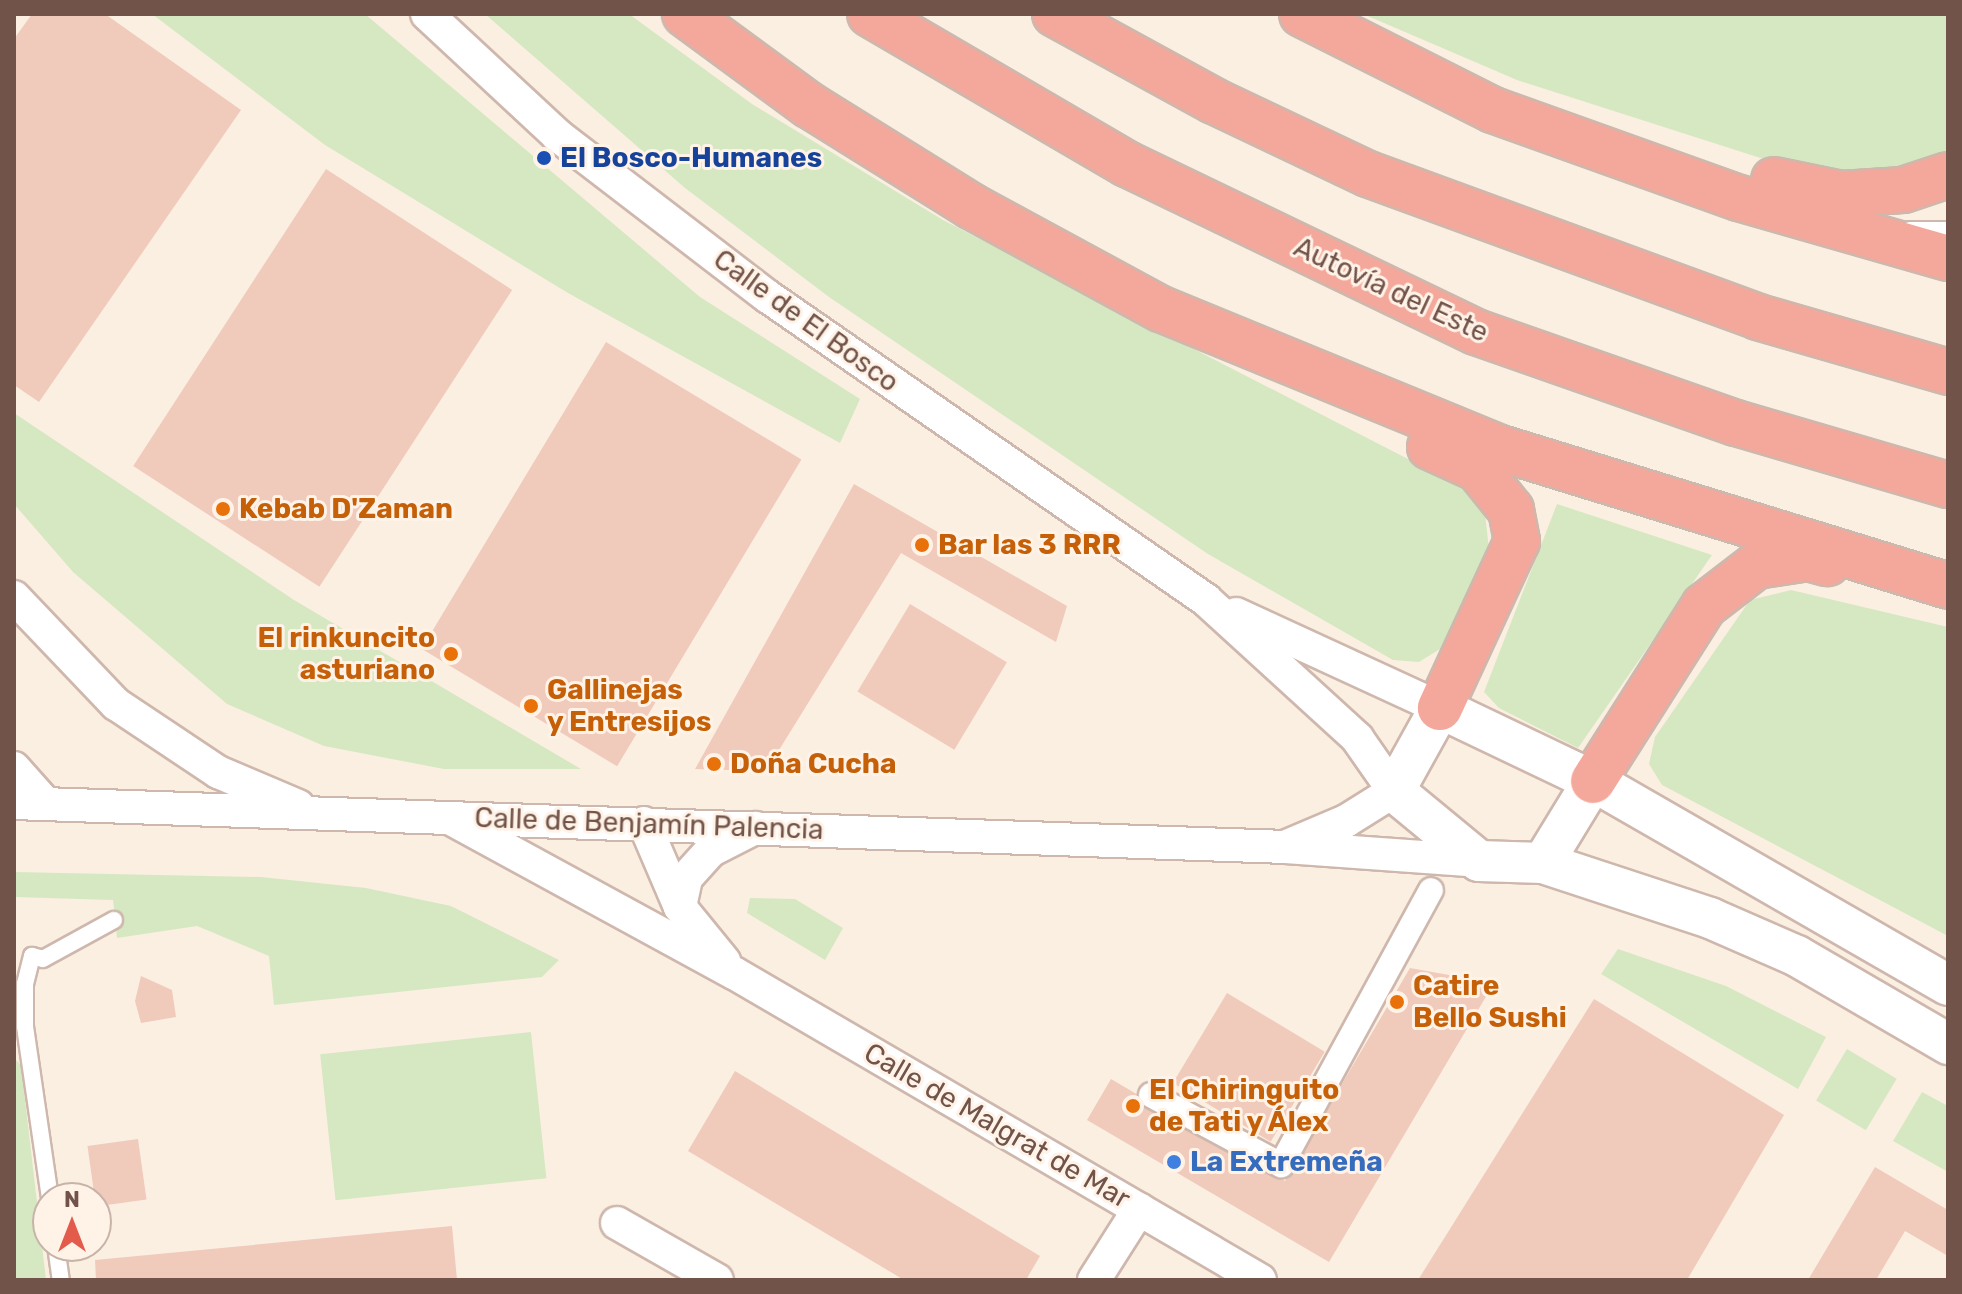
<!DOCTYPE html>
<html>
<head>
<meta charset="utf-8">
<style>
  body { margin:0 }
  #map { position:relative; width:1962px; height:1294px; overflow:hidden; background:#fbefe2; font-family:Rubik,sans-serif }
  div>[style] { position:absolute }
  .green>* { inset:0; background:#d6e8c1; transform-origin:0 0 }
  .building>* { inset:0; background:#f0cabb; transform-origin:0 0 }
  .roads { filter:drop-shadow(2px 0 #ceb7ac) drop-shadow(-2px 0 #ceb7ac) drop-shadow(0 2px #ceb7ac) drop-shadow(0 -2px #ceb7ac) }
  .service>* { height:16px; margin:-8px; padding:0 8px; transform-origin:8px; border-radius:8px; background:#fff }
  .pedestrian>* { height:24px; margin:-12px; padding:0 12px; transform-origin:12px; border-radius:12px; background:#fff }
  .minor>* { height:32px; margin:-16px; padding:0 16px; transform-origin:16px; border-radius:16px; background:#fff }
  .tertiary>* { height:40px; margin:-20px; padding:0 20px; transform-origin:20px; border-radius:20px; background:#fff }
  .motorway>* { height:44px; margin:-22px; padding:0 22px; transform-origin:22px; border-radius:22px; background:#f4a89b }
  .dots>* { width:22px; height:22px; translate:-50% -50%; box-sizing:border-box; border:4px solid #fff3e8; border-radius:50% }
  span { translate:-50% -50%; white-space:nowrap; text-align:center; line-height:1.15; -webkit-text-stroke:6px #fff3e8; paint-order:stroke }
  .transit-label { font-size:28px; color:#164399; font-weight:700 }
  .left { translate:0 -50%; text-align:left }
  .street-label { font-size:28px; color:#725349 }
  .food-label { font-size:28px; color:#c56008; font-weight:700 }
  .right { translate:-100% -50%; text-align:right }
  .shop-label { font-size:28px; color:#366cbe; font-weight:700 }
  .frame { position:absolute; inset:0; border:16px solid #725349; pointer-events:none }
  .north { position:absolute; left:32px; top:1182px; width:80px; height:80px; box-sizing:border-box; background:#fff3e8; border:2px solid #c7b3a8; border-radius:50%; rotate:0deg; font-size:22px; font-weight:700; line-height:32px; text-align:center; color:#725349 }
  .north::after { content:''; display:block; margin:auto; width:28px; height:36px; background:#e35b4a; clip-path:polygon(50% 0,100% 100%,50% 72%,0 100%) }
</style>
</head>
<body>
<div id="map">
  <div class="green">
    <i style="clip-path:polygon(152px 14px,365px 14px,700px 297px,860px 399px,840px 443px,568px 293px,325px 145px)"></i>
    <i style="clip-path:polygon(485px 14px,629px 14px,752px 104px,943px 220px,1474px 493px,1485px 514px,1489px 549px,1440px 649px,1419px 662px,1393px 660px,1208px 554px,829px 297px,685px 188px)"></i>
    <i style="clip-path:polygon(1363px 14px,1948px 14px,1948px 162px,1913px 176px,1798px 170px,1517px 80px)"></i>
    <i style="clip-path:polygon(14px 413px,294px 600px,581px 769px,444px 769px,324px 746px,227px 704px,73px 572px,14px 504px)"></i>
    <i style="clip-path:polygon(1557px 504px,1712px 555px,1578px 748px,1499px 708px,1484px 692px)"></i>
    <i style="clip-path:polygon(1791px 590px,1948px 627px,1948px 936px,1662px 785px,1649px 764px,1655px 737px,1750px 600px)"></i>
    <i style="clip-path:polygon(14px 872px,261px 877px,366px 888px,451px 906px,559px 960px,542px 977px,274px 1005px,269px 956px,197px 926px,117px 938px,113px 900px,14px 897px)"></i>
    <i style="clip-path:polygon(750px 898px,795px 899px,843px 928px,825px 960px,747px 913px)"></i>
    <i style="clip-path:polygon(1618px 949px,1726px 986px,1826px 1037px,1798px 1089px,1601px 974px)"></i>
    <i style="left:531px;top:1032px;width:147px;height:212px;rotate:84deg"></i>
    <i style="left:1847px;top:1049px;width:58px;height:60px;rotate:31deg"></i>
    <i style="clip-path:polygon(14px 1058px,21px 1065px,46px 1280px,14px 1280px)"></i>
    <i style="clip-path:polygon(1922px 1092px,1948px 1106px,1948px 1172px,1893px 1141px)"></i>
  </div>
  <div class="building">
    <i style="clip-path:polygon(32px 14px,105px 14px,241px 110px,39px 402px,14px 385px,14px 39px)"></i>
    <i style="left:326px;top:169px;width:222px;height:354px;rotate:33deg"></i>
    <i style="left:606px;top:342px;width:228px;height:358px;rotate:31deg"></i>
    <i style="clip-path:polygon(854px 484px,1067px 606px,1056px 642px,901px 553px,766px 771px,695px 769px)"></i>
    <i style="left:910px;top:604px;width:113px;height:102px;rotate:31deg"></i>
    <i style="clip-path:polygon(1410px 968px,1494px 983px,1329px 1262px,1087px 1120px,1111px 1079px,1285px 1181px)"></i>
    <i style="clip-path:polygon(141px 976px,172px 990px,176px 1017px,141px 1023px,135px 1001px)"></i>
    <i style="left:1227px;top:993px;width:114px;height:105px;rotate:31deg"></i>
    <i style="clip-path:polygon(1594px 999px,1784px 1115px,1687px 1280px,1418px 1280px)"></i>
    <i style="clip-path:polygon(735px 1071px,1040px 1256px,1026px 1280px,904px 1280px,688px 1151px)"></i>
    <i style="left:138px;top:1139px;width:61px;height:51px;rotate:82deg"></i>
    <i style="clip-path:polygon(1875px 1167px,1948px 1210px,1948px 1256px,1905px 1231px,1876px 1280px,1808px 1280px)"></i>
    <i style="clip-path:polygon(452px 1226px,457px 1280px,96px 1280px,95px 1260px)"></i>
  </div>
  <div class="roads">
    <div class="service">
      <i style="left:1910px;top:230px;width:38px"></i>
      <i style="left:50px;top:1198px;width:174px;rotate:-98.3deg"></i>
      <i style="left:25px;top:1026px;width:42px;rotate:-90deg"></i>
      <i style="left:25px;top:984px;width:29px;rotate:-76deg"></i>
      <i style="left:32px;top:956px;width:11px;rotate:15deg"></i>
      <i style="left:43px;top:959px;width:81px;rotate:-28.8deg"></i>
      <i style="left:56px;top:1246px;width:34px;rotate:82deg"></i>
    </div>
    <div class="pedestrian">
      <i style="left:1151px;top:1095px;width:148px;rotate:28.3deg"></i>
      <i style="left:1281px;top:1165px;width:313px;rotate:-61.4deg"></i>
    </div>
    <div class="minor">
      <i style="left:427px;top:14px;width:178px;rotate:42.9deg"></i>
      <i style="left:557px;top:135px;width:265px;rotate:37.5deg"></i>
      <i style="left:767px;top:296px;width:534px;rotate:34.7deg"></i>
      <i style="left:1206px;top:600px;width:205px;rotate:42.4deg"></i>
      <i style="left:1357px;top:738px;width:65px;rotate:55.1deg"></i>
      <i style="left:1394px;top:791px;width:57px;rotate:148deg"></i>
      <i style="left:1346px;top:821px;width:64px;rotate:157deg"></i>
      <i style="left:14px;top:597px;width:148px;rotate:46.4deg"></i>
      <i style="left:116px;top:704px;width:123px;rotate:33.7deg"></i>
      <i style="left:218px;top:772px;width:87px;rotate:23deg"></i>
      <i style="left:1236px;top:614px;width:225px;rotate:24.7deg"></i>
      <i style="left:14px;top:768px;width:48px;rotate:48.4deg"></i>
      <i style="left:14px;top:803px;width:1271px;rotate:1.98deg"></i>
      <i style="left:1284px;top:847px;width:196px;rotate:4.1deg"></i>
      <i style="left:453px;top:820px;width:320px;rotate:28.6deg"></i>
      <i style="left:734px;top:973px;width:609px;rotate:30.27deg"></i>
      <i style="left:644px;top:823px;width:91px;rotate:66.8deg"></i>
      <i style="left:680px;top:907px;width:70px;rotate:50.8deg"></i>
      <i style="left:680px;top:907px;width:30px;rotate:-78deg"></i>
      <i style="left:686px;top:878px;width:36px;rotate:-48deg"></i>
      <i style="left:710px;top:851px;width:51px;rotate:-27.1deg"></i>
      <i style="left:617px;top:1223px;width:115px;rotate:29.7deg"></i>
      <i style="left:1094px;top:1280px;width:84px;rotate:-57.6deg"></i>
    </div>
    <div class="tertiary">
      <i style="left:1543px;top:863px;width:96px;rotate:-58.6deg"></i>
      <i style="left:1948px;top:985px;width:409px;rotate:-150.1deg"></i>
      <i style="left:1593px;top:781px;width:170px;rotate:-154.5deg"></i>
      <i style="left:1440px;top:708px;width:95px;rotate:119deg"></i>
      <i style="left:1394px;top:791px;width:110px;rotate:39.5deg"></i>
      <i style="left:1479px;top:861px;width:64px;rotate:1.8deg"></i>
      <i style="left:1543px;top:863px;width:176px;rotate:18.2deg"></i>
      <i style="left:1710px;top:918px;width:95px;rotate:23.6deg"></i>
      <i style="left:1797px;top:956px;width:175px;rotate:30.2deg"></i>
    </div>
    <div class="motorway">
      <i style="left:685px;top:14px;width:154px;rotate:36.3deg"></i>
      <i style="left:809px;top:105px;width:191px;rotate:31.9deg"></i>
      <i style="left:971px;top:206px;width:216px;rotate:28.5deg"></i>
      <i style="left:1161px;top:309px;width:363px;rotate:22.3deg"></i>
      <i style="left:1497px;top:447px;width:472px;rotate:17.1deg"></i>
      <i style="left:870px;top:14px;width:298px;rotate:30.3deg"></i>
      <i style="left:1127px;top:164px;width:387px;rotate:25.7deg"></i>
      <i style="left:1476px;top:332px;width:275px;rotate:19.3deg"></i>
      <i style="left:1736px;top:423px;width:221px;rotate:16.3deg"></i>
      <i style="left:1055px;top:14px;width:181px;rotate:28.7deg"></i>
      <i style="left:1214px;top:101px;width:170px;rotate:25.4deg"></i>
      <i style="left:1368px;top:174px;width:415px;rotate:20.1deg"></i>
      <i style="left:1758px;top:317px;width:198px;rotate:16.1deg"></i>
      <i style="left:1302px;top:14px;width:214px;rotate:26.7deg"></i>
      <i style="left:1493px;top:110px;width:261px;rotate:19.7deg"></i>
      <i style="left:1739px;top:198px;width:217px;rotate:16deg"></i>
      <i style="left:1774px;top:180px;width:68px;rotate:11.8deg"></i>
      <i style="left:1841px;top:194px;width:62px;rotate:-3.7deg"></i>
      <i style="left:1903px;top:190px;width:47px;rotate:-18.4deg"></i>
      <i style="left:1430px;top:447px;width:53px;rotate:24.6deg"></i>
      <i style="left:1478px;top:469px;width:53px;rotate:51.2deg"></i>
      <i style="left:1511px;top:510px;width:32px;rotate:79deg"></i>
      <i style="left:1517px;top:541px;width:184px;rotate:114.8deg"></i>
      <i style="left:1593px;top:781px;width:207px;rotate:-57.6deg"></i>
      <i style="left:1704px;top:606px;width:66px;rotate:-37.6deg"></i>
      <i style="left:1756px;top:566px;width:53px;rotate:-8.7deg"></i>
      <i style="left:1808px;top:558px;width:20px;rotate:15deg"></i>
    </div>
  </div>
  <div class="dots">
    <i style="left:544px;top:158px;background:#1a4fb4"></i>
    <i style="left:223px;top:509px;background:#e8710a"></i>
    <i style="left:922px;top:545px;background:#e8710a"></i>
    <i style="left:451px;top:654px;background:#e8710a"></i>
    <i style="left:531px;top:706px;background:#e8710a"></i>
    <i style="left:714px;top:764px;background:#e8710a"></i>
    <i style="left:1397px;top:1002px;background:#e8710a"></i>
    <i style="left:1133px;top:1106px;background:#e8710a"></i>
    <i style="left:1174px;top:1162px;background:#3f7fe0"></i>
  </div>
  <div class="transit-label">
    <span class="left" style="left:560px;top:158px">El Bosco-Humanes</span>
  </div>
  <div class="street-label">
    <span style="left:1391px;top:290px;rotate:25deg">Autovía del Este</span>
    <span style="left:806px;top:321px;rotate:36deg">Calle de El Bosco</span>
    <span style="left:649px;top:824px;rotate:2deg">Calle de Benjamín Palencia</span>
    <span style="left:997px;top:1126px;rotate:30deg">Calle de Malgrat de Mar</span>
  </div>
  <div class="food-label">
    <span class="left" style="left:239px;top:509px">Kebab D'Zaman</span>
    <span class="left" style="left:938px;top:545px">Bar las 3 RRR</span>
    <span class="right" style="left:435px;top:654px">El rinkuncito<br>asturiano</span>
    <span class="left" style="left:547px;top:706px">Gallinejas<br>y Entresijos</span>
    <span class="left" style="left:730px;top:764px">Doña Cucha</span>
    <span class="left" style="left:1413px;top:1002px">Catire<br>Bello Sushi</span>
    <span class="left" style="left:1149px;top:1106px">El Chiringuito<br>de Tati y Álex</span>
  </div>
  <div class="shop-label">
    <span class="left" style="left:1190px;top:1162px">La Extremeña</span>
  </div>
  <div class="frame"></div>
  <div class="north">N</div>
</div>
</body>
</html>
